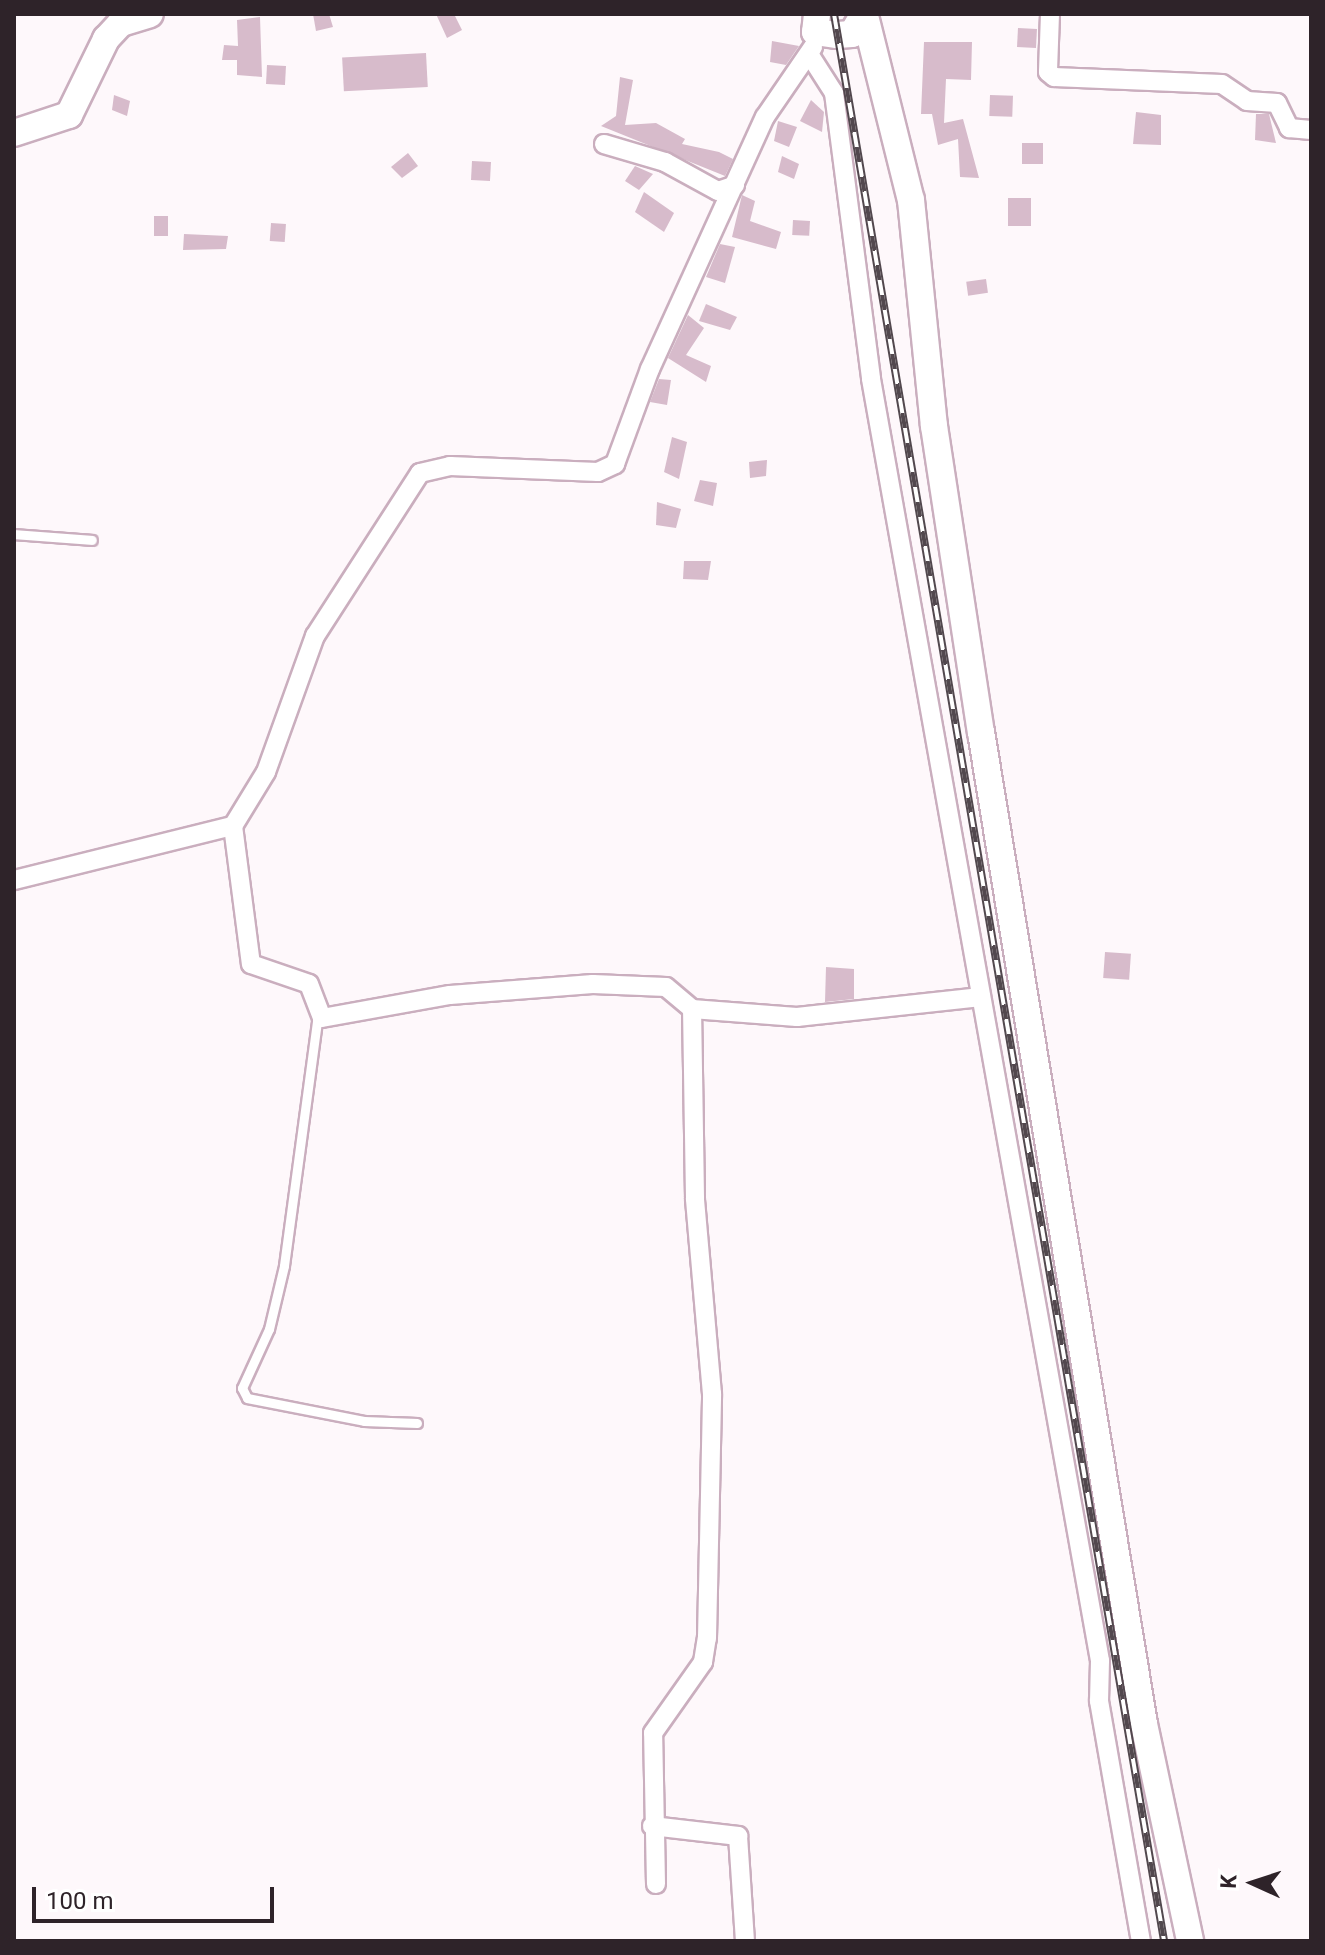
<!DOCTYPE html>
<html>
<head>
<meta charset="utf-8">
<style>
  body { margin:0 }
  #map { position:relative; width:1325px; height:1955px; overflow:hidden; background:#fef8fb; font-family:Roboto,sans-serif }
  div>[style] { position:absolute }
  .building>* { inset:0; background:#d7bbcb; transform-origin:0 0 }
  .roads { filter:drop-shadow(2px 0 #caaebe) drop-shadow(-2px 0 #caaebe) drop-shadow(0 2px #caaebe) drop-shadow(0 -2px #caaebe) }
  .lane>* { height:9px; margin:-4.5px; padding:0 4.5px; transform-origin:4.5px; border-radius:4.5px; background:#fff }
  .street>* { height:18px; margin:-9px; padding:0 9px; transform-origin:9px; border-radius:9px; background:#fff }
  .secondary>* { height:26px; margin:-13px; padding:0 13px; transform-origin:13px; border-radius:13px; background:#fff }
  .rail>* { height:8px; margin-top:-4px; transform-origin:0; background:repeating-linear-gradient(90deg,#fff 0 15px,#52484e 0 30px); box-sizing:border-box; border-block:2px solid #52484e }
  span { translate:-50% -50%; white-space:nowrap; text-align:center; line-height:1.15; -webkit-text-stroke:6px #fff; paint-order:stroke }
  .frame { position:absolute; inset:0; border:16px solid #2e2329; pointer-events:none }
  .north { position:absolute; left:1213px; top:1843px; width:80px; height:80px; -webkit-text-stroke:6px #fff; paint-order:stroke; rotate:273deg; font-size:22px; font-weight:700; line-height:32px; text-align:center; color:#2e2329 }
  .north::after { content:''; display:block; margin:auto; width:28px; height:36px; background:#2e2329; clip-path:polygon(50% 0,100% 100%,50% 72%,0 100%) }
  .scale { position:absolute; left:32px; top:1887px; width:242px; height:36px; box-sizing:border-box; border:4px solid #2e2329; border-top:0; padding-left:10px; font-size:24px; line-height:28px; white-space:nowrap; color:#2e2329; -webkit-text-stroke:6px #fff; paint-order:stroke }
</style>
</head>
<body>
<div id="map">
  <div class="building">
    <i style="clip-path:polygon(313px 14px,329px 14px,333px 27px,316px 31px)"></i>
    <i style="clip-path:polygon(436px 14px,454px 14px,462px 30px,447px 38px)"></i>
    <i style="clip-path:polygon(260px 17px,262px 77px,237px 75px,237px 60px,222px 60px,224px 45px,238px 46px,237px 20px)"></i>
    <i style="left:1018px;top:28px;width:19px;height:19px;rotate:3deg"></i>
    <i style="clip-path:polygon(772px 41px,799px 46px,786px 65px,770px 62px)"></i>
    <i style="clip-path:polygon(924px 42px,972px 42px,971px 80px,946px 79px,944px 123px,963px 119px,979px 178px,960px 177px,958px 139px,938px 145px,932px 114px,921px 114px)"></i>
    <i style="left:426px;top:53px;width:34px;height:84px;rotate:87deg"></i>
    <i style="left:267px;top:65px;width:19px;height:19px;rotate:3deg"></i>
    <i style="clip-path:polygon(620px 77px,633px 80px,625px 125px,656px 123px,685px 139px,682px 144px,719px 152px,733px 159px,725px 176px,601px 126px,616px 116px)"></i>
    <i style="clip-path:polygon(114px 95px,130px 101px,127px 116px,112px 110px)"></i>
    <i style="left:990px;top:95px;width:23px;height:21px;rotate:2deg"></i>
    <i style="clip-path:polygon(811px 100px,824px 112px,822px 132px,800px 121px)"></i>
    <i style="clip-path:polygon(1136px 112px,1161px 115px,1161px 145px,1133px 144px)"></i>
    <i style="clip-path:polygon(1256px 114px,1269px 114px,1276px 143px,1255px 140px)"></i>
    <i style="clip-path:polygon(778px 121px,797px 127px,789px 147px,774px 141px)"></i>
    <i style="left:1043px;top:143px;width:21px;height:21px;rotate:90deg"></i>
    <i style="clip-path:polygon(408px 153px,418px 166px,402px 178px,391px 167px)"></i>
    <i style="clip-path:polygon(782px 156px,799px 164px,794px 179px,778px 172px)"></i>
    <i style="left:472px;top:161px;width:19px;height:19px;rotate:3deg"></i>
    <i style="clip-path:polygon(635px 166px,653px 174px,639px 190px,625px 181px)"></i>
    <i style="clip-path:polygon(644px 192px,674px 213px,664px 232px,635px 212px)"></i>
    <i style="clip-path:polygon(742px 195px,755px 201px,750px 221px,781px 232px,776px 249px,732px 237px)"></i>
    <i style="left:1008px;top:198px;width:23px;height:28px"></i>
    <i style="left:154px;top:216px;width:14px;height:20px"></i>
    <i style="left:793px;top:220px;width:17px;height:15px;rotate:3deg"></i>
    <i style="left:271px;top:223px;width:15px;height:18px;rotate:4deg"></i>
    <i style="clip-path:polygon(184px 234px,228px 236px,226px 249px,183px 250px)"></i>
    <i style="clip-path:polygon(720px 244px,735px 247px,725px 283px,706px 277px)"></i>
    <i style="left:986px;top:279px;width:14px;height:20px;rotate:82deg"></i>
    <i style="clip-path:polygon(706px 304px,737px 317px,730px 330px,699px 321px)"></i>
    <i style="clip-path:polygon(688px 315px,704px 328px,686px 355px,711px 366px,706px 382px,668px 358px)"></i>
    <i style="clip-path:polygon(659px 379px,671px 380px,667px 405px,650px 402px)"></i>
    <i style="clip-path:polygon(672px 437px,687px 442px,679px 479px,664px 472px)"></i>
    <i style="clip-path:polygon(767px 460px,766px 476px,750px 478px,749px 462px)"></i>
    <i style="clip-path:polygon(700px 480px,717px 483px,713px 506px,694px 501px)"></i>
    <i style="clip-path:polygon(657px 502px,681px 509px,676px 528px,656px 525px)"></i>
    <i style="clip-path:polygon(684px 561px,711px 561px,708px 580px,683px 579px)"></i>
    <i style="left:1105px;top:952px;width:26px;height:26px;rotate:4deg"></i>
    <i style="clip-path:polygon(826px 967px,854px 969px,854px 999px,825px 1002px)"></i>
  </div>
  <div class="roads">
    <div class="lane">
      <i style="left:14px;top:534px;width:78px;rotate:4.4deg"></i>
      <i style="left:318px;top:1014px;width:254px;rotate:97.7deg"></i>
      <i style="left:284px;top:1266px;width:65px;rotate:103.4deg"></i>
      <i style="left:269px;top:1329px;width:65px;rotate:114.6deg"></i>
      <i style="left:242px;top:1388px;width:11px;rotate:63deg"></i>
      <i style="left:247px;top:1398px;width:119px;rotate:11.1deg"></i>
      <i style="left:364px;top:1421px;width:53px;rotate:2.2deg"></i>
    </div>
    <div class="street">
      <i style="left:1050px;top:14px;width:58px;rotate:92deg"></i>
      <i style="left:1048px;top:72px;width:8px;rotate:40deg"></i>
      <i style="left:1054px;top:77px;width:168px;rotate:2.4deg"></i>
      <i style="left:1222px;top:84px;width:30px;rotate:34deg"></i>
      <i style="left:1247px;top:101px;width:30px;rotate:4deg"></i>
      <i style="left:1277px;top:103px;width:28px;rotate:64deg"></i>
      <i style="left:1289px;top:128px;width:22px;rotate:5deg"></i>
      <i style="left:811px;top:57px;width:43px;rotate:57.4deg"></i>
      <i style="left:834px;top:93px;width:288px;rotate:82.6deg"></i>
      <i style="left:871px;top:379px;width:1302px;rotate:79.87deg"></i>
      <i style="left:1100px;top:1661px;width:40px;rotate:91.4deg"></i>
      <i style="left:1099px;top:1701px;width:244px;rotate:80.1deg"></i>
      <i style="left:604px;top:144px;width:64px;rotate:16.4deg"></i>
      <i style="left:665px;top:162px;width:60px;rotate:28.7deg"></i>
      <i style="left:718px;top:191px;width:18px;rotate:-19deg"></i>
      <i style="left:233px;top:826px;width:139px;rotate:82.6deg"></i>
      <i style="left:251px;top:964px;width:61px;rotate:19deg"></i>
      <i style="left:309px;top:984px;width:36px;rotate:69deg"></i>
      <i style="left:322px;top:1018px;width:130px;rotate:-10.2deg"></i>
      <i style="left:450px;top:995px;width:143px;rotate:-4.4deg"></i>
      <i style="left:593px;top:984px;width:73px;rotate:2.4deg"></i>
      <i style="left:666px;top:987px;width:34px;rotate:40deg"></i>
      <i style="left:692px;top:1009px;width:105px;rotate:4.4deg"></i>
      <i style="left:797px;top:1017px;width:185px;rotate:-6.2deg"></i>
      <i style="left:14px;top:880px;width:226px;rotate:-13.9deg"></i>
      <i style="left:233px;top:826px;width:63px;rotate:-58.6deg"></i>
      <i style="left:266px;top:772px;width:145px;rotate:-70.2deg"></i>
      <i style="left:315px;top:636px;width:194px;rotate:-57.2deg"></i>
      <i style="left:420px;top:473px;width:31px;rotate:-13deg"></i>
      <i style="left:450px;top:466px;width:148px;rotate:2.3deg"></i>
      <i style="left:598px;top:472px;width:19px;rotate:-25deg"></i>
      <i style="left:615px;top:464px;width:101px;rotate:-69.8deg"></i>
      <i style="left:650px;top:369px;width:277px;rotate:-65.5deg"></i>
      <i style="left:765px;top:117px;width:85px;rotate:-55.6deg"></i>
      <i style="left:652px;top:1826px;width:87px;rotate:6.6deg"></i>
      <i style="left:738px;top:1836px;width:105px;rotate:86.2deg"></i>
      <i style="left:656px;top:1884px;width:151px;rotate:-91.1deg"></i>
      <i style="left:653px;top:1733px;width:87px;rotate:-54.8deg"></i>
      <i style="left:703px;top:1662px;width:24px;rotate:-81deg"></i>
      <i style="left:707px;top:1638px;width:244px;rotate:-88.8deg"></i>
      <i style="left:712px;top:1394px;width:197px;rotate:-95deg"></i>
      <i style="left:695px;top:1198px;width:189px;rotate:-90.9deg"></i>
    </div>
    <div class="secondary">
      <i style="left:817px;top:14px;width:18px;rotate:96deg"></i>
      <i style="left:815px;top:32px;width:22px;rotate:8deg"></i>
      <i style="left:837px;top:35px;width:15px;rotate:-4deg"></i>
      <i style="left:852px;top:34px;width:23px;rotate:-59deg"></i>
      <i style="left:865px;top:16px;width:190px;rotate:76deg"></i>
      <i style="left:911px;top:200px;width:227px;rotate:84.2deg"></i>
      <i style="left:934px;top:426px;width:310px;rotate:81.3deg"></i>
      <i style="left:981px;top:732px;width:1005px;rotate:80.67deg"></i>
      <i style="left:1144px;top:1724px;width:222px;rotate:78deg"></i>
      <i style="left:14px;top:133px;width:58px;rotate:-18.1deg"></i>
      <i style="left:69px;top:115px;width:85px;rotate:-64deg"></i>
      <i style="left:106px;top:39px;width:22px;rotate:-47deg"></i>
      <i style="left:121px;top:23px;width:30px;rotate:-17deg"></i>
    </div>
  </div>
  <div class="rail">
    <i style="left:834px;top:14px;width:1955px;rotate:80.28deg"></i>
  </div>
  <div class="frame"></div>
  <div class="north">K</div>
  <div class="scale">100 m</div>
</div>
</body>
</html>
